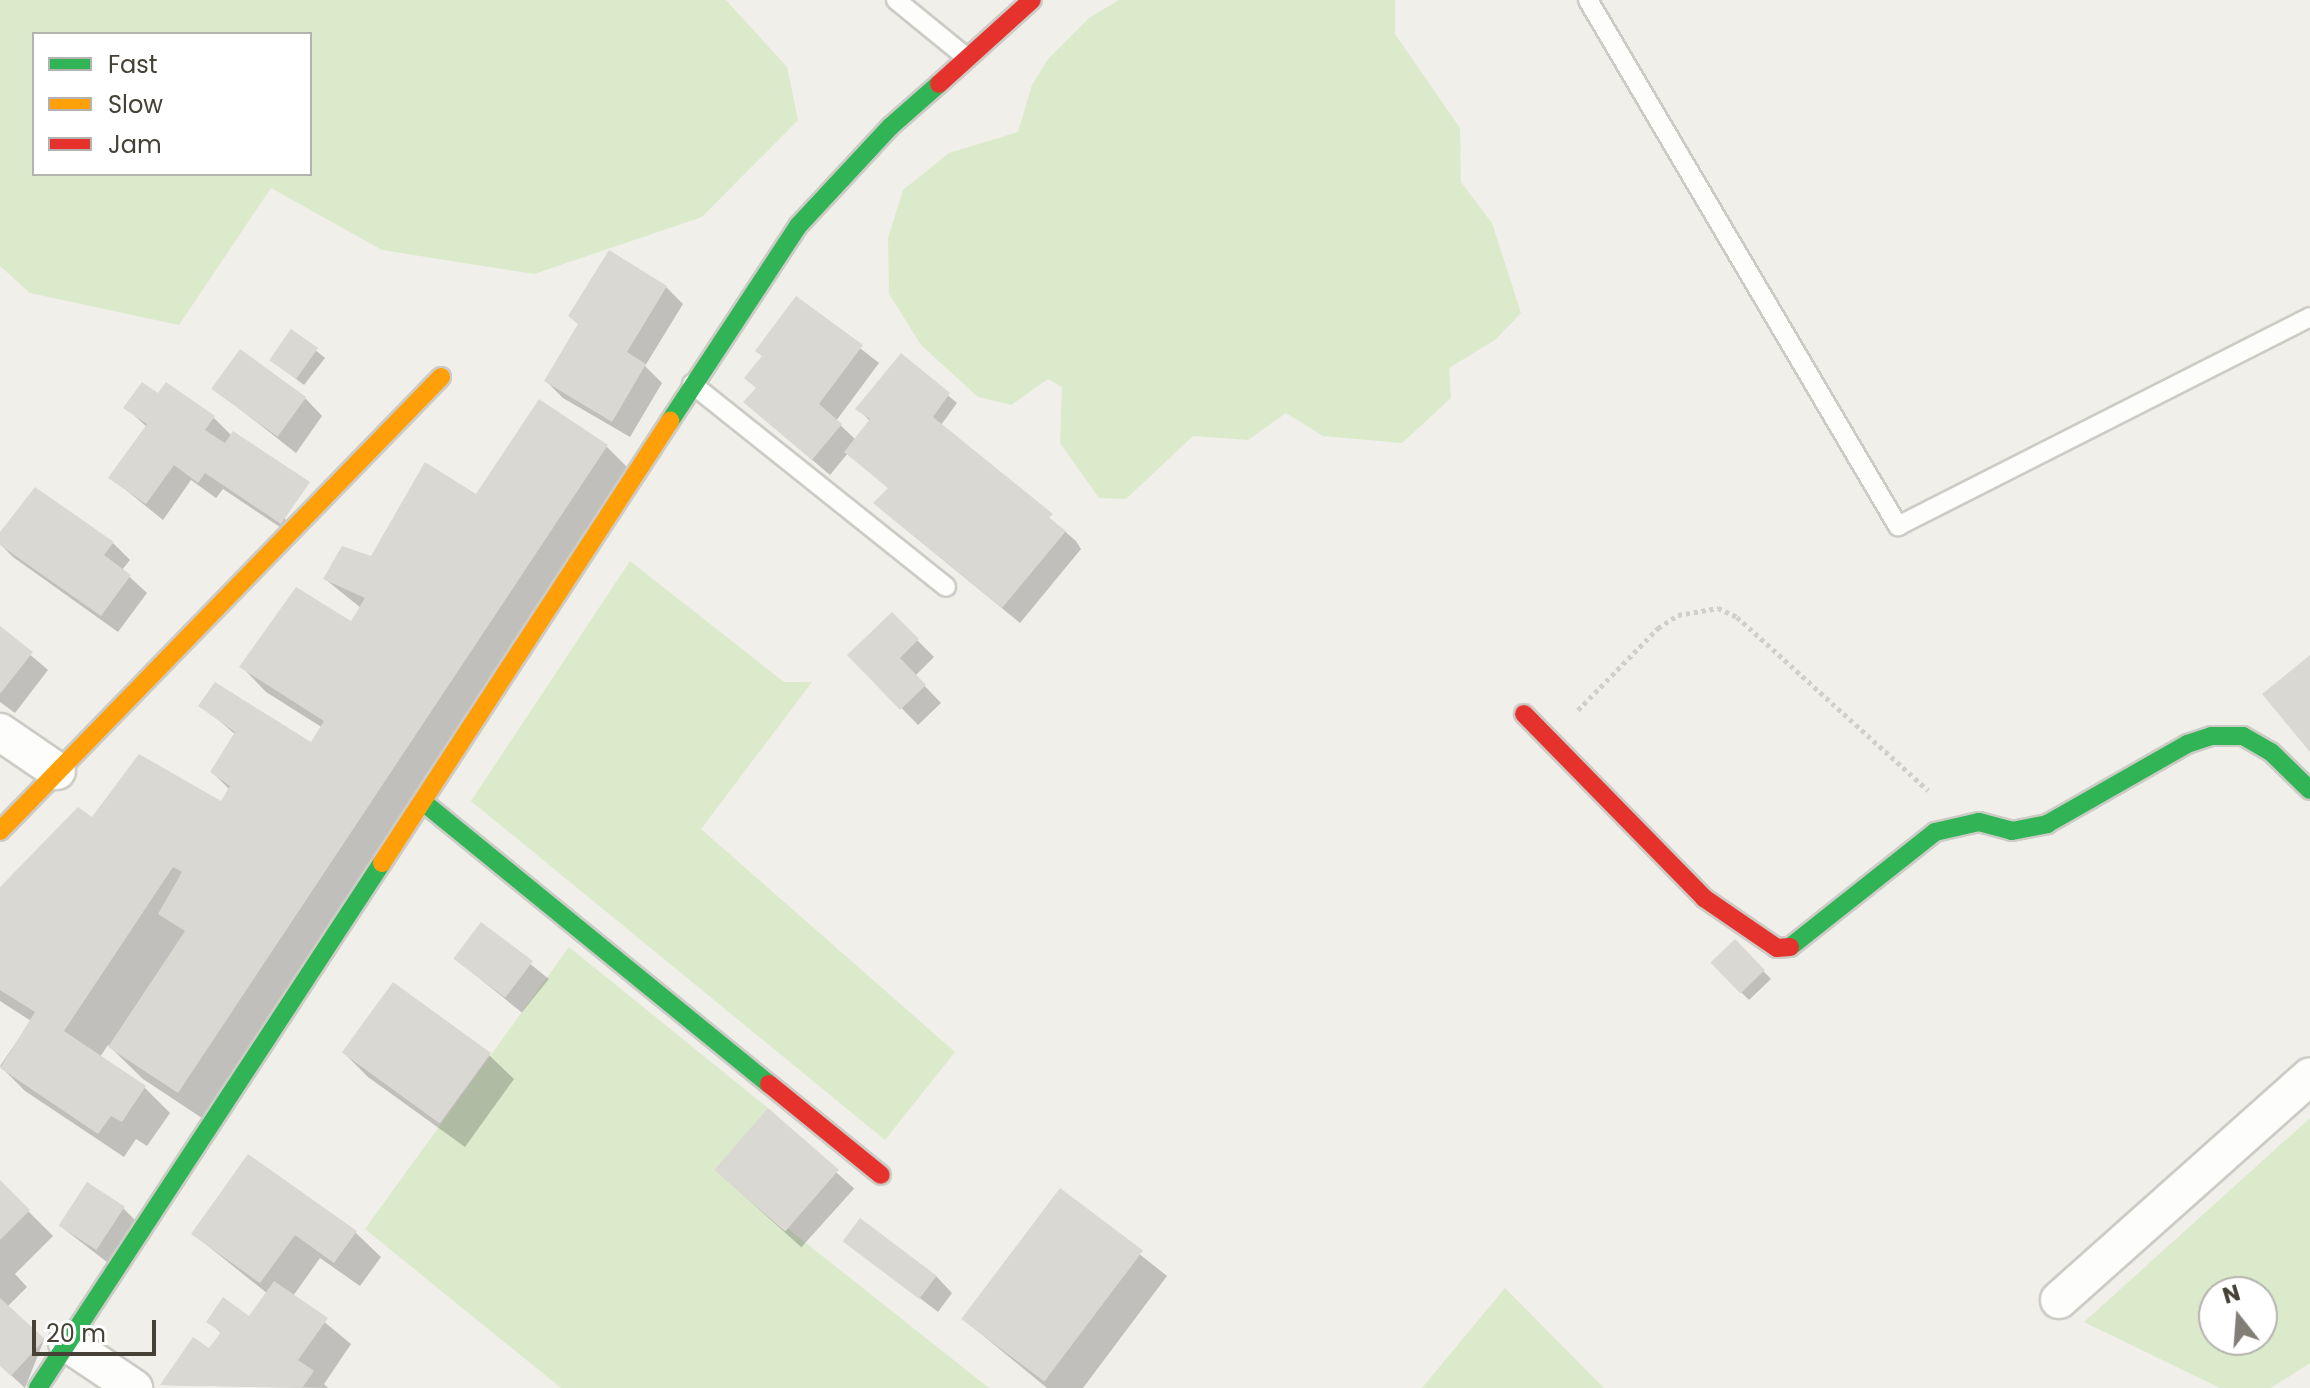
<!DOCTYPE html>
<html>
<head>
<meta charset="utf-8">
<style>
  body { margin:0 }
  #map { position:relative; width:2310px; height:1388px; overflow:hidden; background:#f0efea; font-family:Poppins,sans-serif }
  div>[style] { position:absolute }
  .green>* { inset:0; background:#dbeacb }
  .shadow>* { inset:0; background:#0003; transform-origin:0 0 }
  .building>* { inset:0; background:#dad8d2; transform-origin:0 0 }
  .path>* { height:5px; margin-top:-2.5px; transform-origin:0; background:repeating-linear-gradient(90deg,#d0cfca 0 4px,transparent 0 8px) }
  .roads { filter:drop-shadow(2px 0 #cccbc6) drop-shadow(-2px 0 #cccbc6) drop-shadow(0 2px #cccbc6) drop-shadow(0 -2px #cccbc6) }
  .lane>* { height:18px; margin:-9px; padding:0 9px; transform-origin:9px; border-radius:9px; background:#fdfdfc }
  .street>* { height:36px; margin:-18px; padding:0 18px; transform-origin:18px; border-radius:18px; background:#fdfdfc }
  .fast>* { height:18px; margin:-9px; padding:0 9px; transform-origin:9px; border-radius:9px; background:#30b455 }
  .slow>* { height:18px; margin:-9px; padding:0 9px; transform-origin:9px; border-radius:9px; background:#ff9f0a }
  .jam>* { height:18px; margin:-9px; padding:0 9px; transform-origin:9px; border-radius:9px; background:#e5322d }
  span { translate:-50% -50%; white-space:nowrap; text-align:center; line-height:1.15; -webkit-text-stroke:7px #fff; paint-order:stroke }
  .legend { position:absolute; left:32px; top:32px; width:280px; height:144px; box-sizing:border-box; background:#fff; border:2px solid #b5b3af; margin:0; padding:10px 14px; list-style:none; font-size:24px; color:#464136 }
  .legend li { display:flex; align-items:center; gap:16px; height:40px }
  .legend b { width:40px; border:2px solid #b5b3af }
  .north { position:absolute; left:2198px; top:1276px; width:80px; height:80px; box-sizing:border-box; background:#fff; border:2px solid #b5b3af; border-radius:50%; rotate:343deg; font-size:22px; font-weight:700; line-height:32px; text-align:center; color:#464136 }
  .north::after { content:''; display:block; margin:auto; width:28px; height:36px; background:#827e75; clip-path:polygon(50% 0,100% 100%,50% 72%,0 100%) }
  .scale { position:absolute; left:32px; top:1320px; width:124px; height:36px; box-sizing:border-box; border:4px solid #464136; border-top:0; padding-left:10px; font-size:24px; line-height:28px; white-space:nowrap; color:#464136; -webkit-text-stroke:6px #fff; paint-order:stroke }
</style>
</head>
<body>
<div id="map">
  <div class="green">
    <i style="clip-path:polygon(evenodd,0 0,726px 0,787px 67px,798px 120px,702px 217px,534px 274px,382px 250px,271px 188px,179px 325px,30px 293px,0 266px,0 0,34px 34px,310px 34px,310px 174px,34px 174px,34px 34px)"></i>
    <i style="clip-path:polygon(1119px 0,1395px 0,1395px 34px,1460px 128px,1461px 182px,1492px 223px,1521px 313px,1495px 340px,1449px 368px,1451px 398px,1402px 443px,1323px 436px,1286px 413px,1248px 440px,1193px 436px,1126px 499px,1099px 498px,1060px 443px,1062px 387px,1048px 379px,1011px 405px,978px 397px,921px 345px,889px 294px,888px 238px,903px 190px,949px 153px,1018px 132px,1032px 85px,1048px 59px,1089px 18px)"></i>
    <i style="clip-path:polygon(630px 561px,784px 682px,812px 682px,701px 829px,955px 1052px,885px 1140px,471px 801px)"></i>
    <i style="clip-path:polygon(569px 947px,768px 1108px,715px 1171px,989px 1388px,561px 1388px,365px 1229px)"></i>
    <i style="clip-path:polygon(evenodd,2310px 1118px,2310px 1363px,2271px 1388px,2220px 1388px,2084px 1322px,2310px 1118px,2214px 1292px,2262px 1292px,2262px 1340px,2214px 1340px,2214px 1292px)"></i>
    <i style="clip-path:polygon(1505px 1288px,1604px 1388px,1422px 1388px)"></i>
  </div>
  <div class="shadow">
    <i style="clip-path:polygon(609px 253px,666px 287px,683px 304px,645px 366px,662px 383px,630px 437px,563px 398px,546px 381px,580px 325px)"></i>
    <i style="clip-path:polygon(796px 298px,879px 363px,836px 421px,856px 440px,870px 421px,858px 409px,901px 356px,957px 403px,941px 425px,1076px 541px,1081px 549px,1020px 623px,893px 519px,876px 503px,889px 489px,848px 453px,830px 475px,763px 418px,758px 389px,764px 357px)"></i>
    <i style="clip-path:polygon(292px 331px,325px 358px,304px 385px,279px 366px)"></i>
    <i style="clip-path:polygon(213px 388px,306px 399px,322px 416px,296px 453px)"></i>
    <i style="clip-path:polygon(158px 396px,214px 418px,232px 436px,298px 539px,223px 489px,216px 498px,191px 480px,163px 520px,111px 478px,147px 427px,126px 408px)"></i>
    <i style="clip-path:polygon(539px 402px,607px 447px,639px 479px,211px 1124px,143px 1079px,108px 1045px,100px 1057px,145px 1088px,170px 1113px,147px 1146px,136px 1139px,124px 1157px,25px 1091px,0 1066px,31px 1021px,0 1001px,0 890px,93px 819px,221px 804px,230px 790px,212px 772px,236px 735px,201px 705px,312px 745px,323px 728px,266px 692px,242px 667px,360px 629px,361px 608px,325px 579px,372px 558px,476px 497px)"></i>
    <i style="clip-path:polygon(0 535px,113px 543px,130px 560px,122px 570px,147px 593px,118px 632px,13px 557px,0 544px)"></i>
    <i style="clip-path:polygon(892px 615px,934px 657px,915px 676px,941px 703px,918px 725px,850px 655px)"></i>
    <i style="clip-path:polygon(0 629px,48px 670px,15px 713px,0 702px)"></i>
    <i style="left:482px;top:925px;width:86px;height:43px;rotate:39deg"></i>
    <i style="clip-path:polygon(1735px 942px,1771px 979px,1749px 1000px,1741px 992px)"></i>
    <i style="clip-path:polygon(343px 1052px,489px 1055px,514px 1079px,465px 1147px,368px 1077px)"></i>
    <i style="left:768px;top:1111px;width:116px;height:79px;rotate:42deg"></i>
    <i style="clip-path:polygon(0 1183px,53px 1236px,15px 1274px,27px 1287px,7px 1307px,44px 1340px,25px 1388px,0 1365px)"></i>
    <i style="clip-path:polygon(1060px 1191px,1167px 1276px,1083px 1388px,1047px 1388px,963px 1319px)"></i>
    <i style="clip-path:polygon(123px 1208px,140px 1225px,112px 1266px,59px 1225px)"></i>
    <i style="clip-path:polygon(356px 1233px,381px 1257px,360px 1286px,320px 1258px,293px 1296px,351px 1344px,324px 1384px,328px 1388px,162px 1385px,210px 1351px,222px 1334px,209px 1322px,250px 1319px,268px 1294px,193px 1234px)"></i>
    <i style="clip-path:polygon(846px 1241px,936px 1276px,952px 1293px,938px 1312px)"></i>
  </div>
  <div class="building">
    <i style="clip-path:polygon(609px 250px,667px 286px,627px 352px,646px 364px,612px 422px,544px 381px,578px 324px,568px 316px)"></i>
    <i style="clip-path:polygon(796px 296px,863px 345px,819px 404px,842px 424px,812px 460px,743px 402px,756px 388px,744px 378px,762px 356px,755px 351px)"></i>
    <i style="left:291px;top:329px;width:33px;height:38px;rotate:35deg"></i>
    <i style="left:240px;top:349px;width:82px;height:49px;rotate:36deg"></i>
    <i style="clip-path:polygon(901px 353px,950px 393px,933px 417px,1053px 514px,1049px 518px,1066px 531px,1002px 608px,873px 503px,888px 488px,844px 452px,870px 419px,855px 409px)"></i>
    <i style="clip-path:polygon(142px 382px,158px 393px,166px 382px,215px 416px,205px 430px,225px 443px,233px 431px,310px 482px,281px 524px,205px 473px,198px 483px,174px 465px,146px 504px,108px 478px,147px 424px,123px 408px)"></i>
    <i style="clip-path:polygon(539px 399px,608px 445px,178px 1093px,108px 1047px,185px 931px,158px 914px,182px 872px,173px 867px,64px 1031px,146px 1086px,122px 1122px,111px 1116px,98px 1134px,0 1068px,35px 1012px,0 990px,0 887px,78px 807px,92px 817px,139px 754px,221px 801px,230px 786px,210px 772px,235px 732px,198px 706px,215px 682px,311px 742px,324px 721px,239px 667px,296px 587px,351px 621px,365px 598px,323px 579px,342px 546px,371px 556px,425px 462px,476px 494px)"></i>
    <i style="clip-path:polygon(35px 487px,114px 542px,104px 555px,131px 575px,101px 616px,0 545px,0 532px)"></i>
    <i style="clip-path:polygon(892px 612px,919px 639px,900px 658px,926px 685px,900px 710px,847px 655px)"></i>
    <i style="clip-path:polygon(0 626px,33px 652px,0 694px)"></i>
    <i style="clip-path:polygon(2310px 655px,2310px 752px,2262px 694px)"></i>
    <i style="left:481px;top:922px;width:65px;height:46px;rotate:37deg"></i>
    <i style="left:1735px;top:939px;width:43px;height:34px;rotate:46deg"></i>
    <i style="left:393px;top:982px;width:121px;height:87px;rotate:36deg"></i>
    <i style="left:768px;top:1108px;width:94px;height:82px;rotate:41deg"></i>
    <i style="clip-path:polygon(248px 1154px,357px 1231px,334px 1263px,295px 1235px,260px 1283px,191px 1234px)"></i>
    <i style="clip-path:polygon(0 1180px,30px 1210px,0 1240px)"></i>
    <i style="left:87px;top:1182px;width:45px;height:52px;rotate:33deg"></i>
    <i style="left:1060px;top:1188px;width:104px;height:164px;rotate:37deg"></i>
    <i style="left:860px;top:1218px;width:96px;height:29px;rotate:37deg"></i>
    <i style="clip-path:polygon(274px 1281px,328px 1318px,298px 1360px,314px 1371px,302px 1388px,160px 1385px,193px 1337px,209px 1348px,221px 1332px,206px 1322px,223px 1297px,249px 1316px)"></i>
    <i style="clip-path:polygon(0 1298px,45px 1339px,11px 1376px,0 1366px)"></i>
  </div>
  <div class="path">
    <i style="left:1578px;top:710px;width:115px;rotate:-45.7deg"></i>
    <i style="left:1658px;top:628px;width:24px;rotate:-33deg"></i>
    <i style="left:1678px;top:615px;width:41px;rotate:-9.9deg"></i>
    <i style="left:1718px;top:608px;width:21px;rotate:25deg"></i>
    <i style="left:1737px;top:617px;width:258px;rotate:42.2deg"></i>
  </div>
  <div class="roads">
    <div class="lane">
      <i style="left:896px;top:0;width:92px;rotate:39.2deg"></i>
      <i style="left:1588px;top:0;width:611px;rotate:59.49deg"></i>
      <i style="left:1898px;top:526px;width:462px;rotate:-26.9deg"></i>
      <i style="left:692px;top:384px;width:325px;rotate:38.6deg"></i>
    </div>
    <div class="street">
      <i style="left:0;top:732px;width:69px;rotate:34.4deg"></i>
      <i style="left:2059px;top:1300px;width:336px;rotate:-41.7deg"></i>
      <i style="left:67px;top:1343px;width:81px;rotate:33.9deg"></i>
    </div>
    <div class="fast">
      <i style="left:670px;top:421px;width:233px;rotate:-56.7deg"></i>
      <i style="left:798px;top:226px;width:135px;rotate:-47.1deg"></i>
      <i style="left:890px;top:127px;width:65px;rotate:-41.3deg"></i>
      <i style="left:423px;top:802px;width:446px;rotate:39.2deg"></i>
      <i style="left:1790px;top:947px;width:185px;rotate:-38.4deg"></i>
      <i style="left:1935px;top:832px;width:45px;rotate:-12.8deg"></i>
      <i style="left:1979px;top:822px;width:34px;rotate:15deg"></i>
      <i style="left:2012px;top:831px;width:36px;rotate:-11deg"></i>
      <i style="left:2047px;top:824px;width:161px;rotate:-29.7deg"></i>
      <i style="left:2187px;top:744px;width:25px;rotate:-18deg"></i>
      <i style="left:2211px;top:736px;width:32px"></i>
      <i style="left:2243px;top:736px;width:32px;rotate:30deg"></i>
      <i style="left:2271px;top:752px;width:54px;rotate:44.3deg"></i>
      <i style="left:38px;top:1388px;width:628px;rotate:-56.77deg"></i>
    </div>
    <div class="slow">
      <i style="left:0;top:831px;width:633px;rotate:-45.83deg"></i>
      <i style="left:382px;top:863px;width:528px;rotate:-56.91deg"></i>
    </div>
    <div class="jam">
      <i style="left:939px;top:84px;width:125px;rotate:-42.1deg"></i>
      <i style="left:1524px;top:714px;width:257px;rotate:45.6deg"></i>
      <i style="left:1704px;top:898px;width:88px;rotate:34.4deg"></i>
      <i style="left:1777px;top:948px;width:13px;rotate:-4deg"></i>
      <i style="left:769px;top:1084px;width:144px;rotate:39.1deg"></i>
    </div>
  </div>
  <ul class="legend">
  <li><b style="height:10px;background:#30b455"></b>Fast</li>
  <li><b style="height:10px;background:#ff9f0a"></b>Slow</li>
  <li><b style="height:10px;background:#e5322d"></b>Jam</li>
  </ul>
  <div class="north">N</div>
  <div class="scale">20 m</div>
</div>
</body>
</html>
